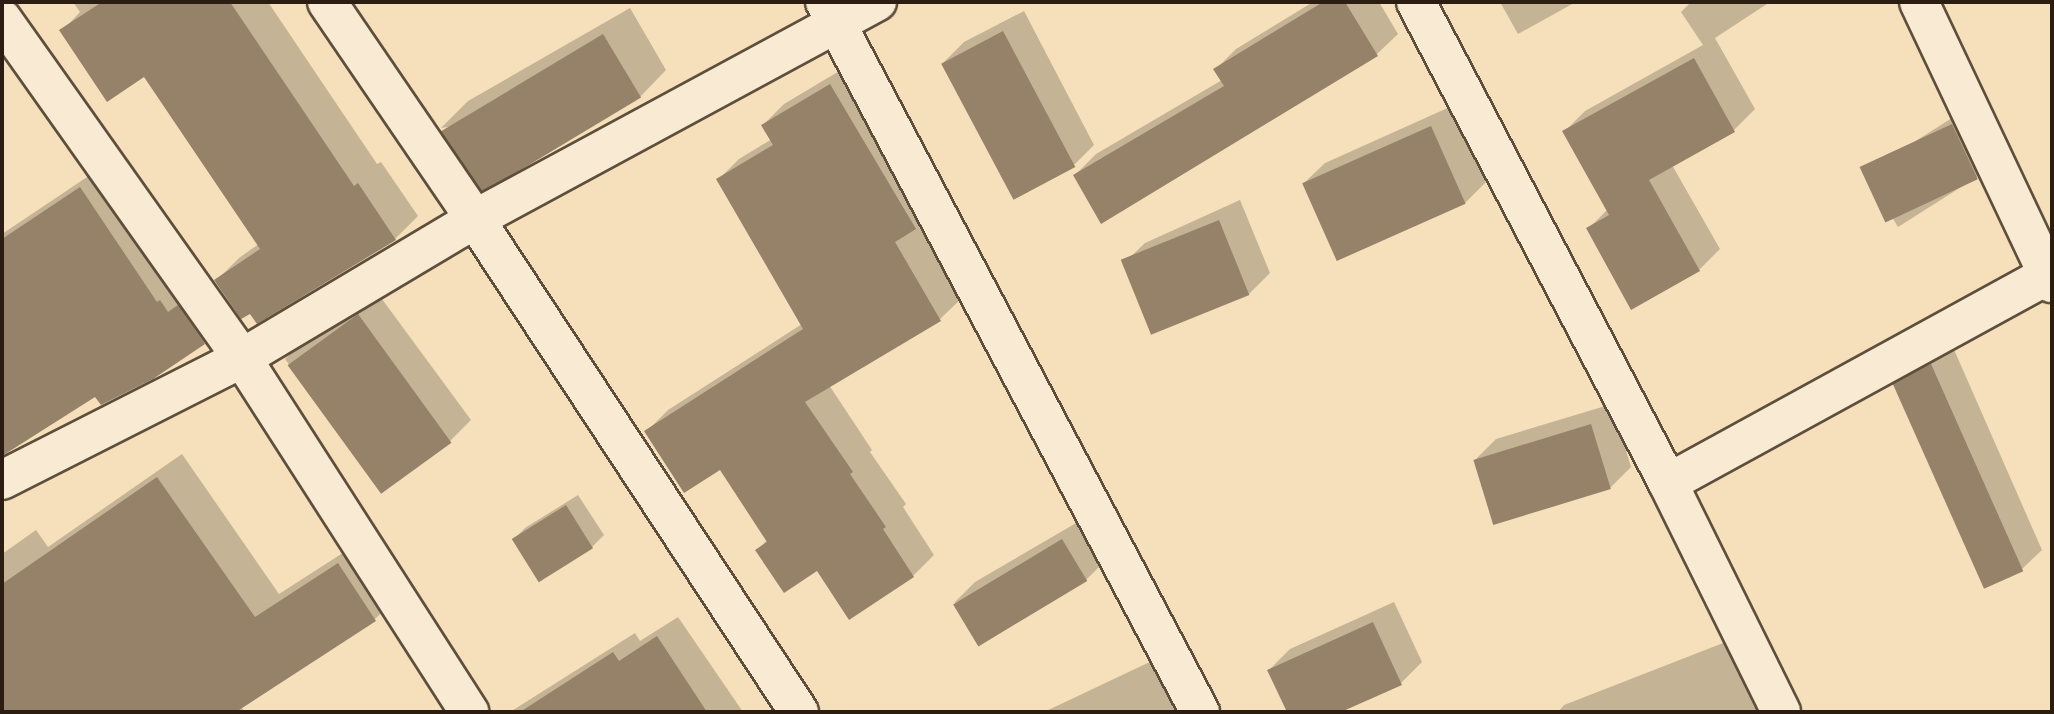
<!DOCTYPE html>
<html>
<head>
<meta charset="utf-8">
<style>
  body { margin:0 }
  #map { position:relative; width:2054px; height:714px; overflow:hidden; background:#f6e0bb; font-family:"Gentium Book Plus",serif }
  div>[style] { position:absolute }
  .shadow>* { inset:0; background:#0003 }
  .building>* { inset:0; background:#958269; transform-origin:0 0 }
  .roads { filter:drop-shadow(2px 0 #5e4e3c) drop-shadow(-2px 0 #5e4e3c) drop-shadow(0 2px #5e4e3c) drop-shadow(0 -2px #5e4e3c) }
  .street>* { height:38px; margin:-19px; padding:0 19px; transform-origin:19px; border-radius:19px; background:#f9ebd3 }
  span { translate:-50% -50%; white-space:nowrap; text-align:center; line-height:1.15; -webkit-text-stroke:6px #f9ebd3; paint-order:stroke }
  .frame { position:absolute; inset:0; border:4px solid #2b1d11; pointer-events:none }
</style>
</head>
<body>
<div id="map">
  <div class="shadow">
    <i style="clip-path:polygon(73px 2px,268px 2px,377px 164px,381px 162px,418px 216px,395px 239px,257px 321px,216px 281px,239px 258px,259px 244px,144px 75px,62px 31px,80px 12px)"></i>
    <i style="clip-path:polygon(1313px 2px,1379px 2px,1398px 34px,1377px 54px,1101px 221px,1075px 175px,1096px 154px,1222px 80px,1215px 70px,1236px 49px)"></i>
    <i style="clip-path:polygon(1500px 2px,1576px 2px,1518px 34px)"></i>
    <i style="clip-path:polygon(1691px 2px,1770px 2px,1715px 38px,1755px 109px,1734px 130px,1672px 165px,1720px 249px,1699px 270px,1588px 229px,1608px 209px,1564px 132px,1585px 111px,1703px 45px,1681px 12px)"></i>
    <i style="clip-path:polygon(630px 8px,666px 70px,640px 97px,441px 128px,468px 101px)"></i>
    <i style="clip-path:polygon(1024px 11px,1094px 145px,1073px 166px,943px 63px,964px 42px)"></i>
    <i style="clip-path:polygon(851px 64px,936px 207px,918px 225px,961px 299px,940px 319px,829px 385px,872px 450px,870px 452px,906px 504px,903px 507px,934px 555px,913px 576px,757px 550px,767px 540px,720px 468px,647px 431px,668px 410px,802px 324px,718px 180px,739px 159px,772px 139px,763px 125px,784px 104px)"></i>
    <i style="clip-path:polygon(1974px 104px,1998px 156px,1977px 177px,1898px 227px,1868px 178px,1889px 158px)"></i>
    <i style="clip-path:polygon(1452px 106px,1486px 182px,1465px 203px,1304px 183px,1325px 163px)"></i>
    <i style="clip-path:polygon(102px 167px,225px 321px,204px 342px,152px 377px,96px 395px,2px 442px,2px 234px)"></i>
    <i style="clip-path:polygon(1240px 200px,1270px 273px,1249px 294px,1124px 263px,1145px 243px)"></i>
    <i style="clip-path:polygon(379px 295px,471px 420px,450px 441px,381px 491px,285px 359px,306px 339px)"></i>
    <i style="clip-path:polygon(1952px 345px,2042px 550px,2021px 570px,1895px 385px,1916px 364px)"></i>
    <i style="clip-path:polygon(1612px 404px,1631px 467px,1610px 488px,1475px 460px,1496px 439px)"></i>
    <i style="clip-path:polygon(182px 454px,279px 594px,363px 540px,399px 596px,375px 619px,241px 707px,245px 712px,2px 712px,2px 641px,16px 633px,2px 612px,2px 554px,36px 530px,48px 547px)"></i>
    <i style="clip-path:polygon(578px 495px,604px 535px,592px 547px,541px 580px,514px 539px,525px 528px)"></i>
    <i style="clip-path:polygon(1083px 519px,1107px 559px,1086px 580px,954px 603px,975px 582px)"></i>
    <i style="clip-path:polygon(1394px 602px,1422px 662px,1401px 683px,1337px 712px,1289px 712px,1269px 670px,1290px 649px)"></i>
    <i style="clip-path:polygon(678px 617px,743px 712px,510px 712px,635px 633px,640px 641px)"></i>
    <i style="clip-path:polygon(1736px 638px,1766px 712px,1558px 712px,1564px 705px)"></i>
    <i style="clip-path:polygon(1173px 651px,1203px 712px,1044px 712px)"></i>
  </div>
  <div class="building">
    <i style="clip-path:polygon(102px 2px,230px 2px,354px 186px,358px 183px,396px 240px,257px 324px,250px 314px,241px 319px,214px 280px,260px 249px,144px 77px,107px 102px,59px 30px)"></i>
    <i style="clip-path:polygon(1323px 2px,1345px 2px,1378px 56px,1101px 224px,1073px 175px,1224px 86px,1213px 69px)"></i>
    <i style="left:1003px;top:31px;width:154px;height:70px;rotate:62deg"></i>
    <i style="left:603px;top:34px;width:74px;height:189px;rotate:59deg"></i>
    <i style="clip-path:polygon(1694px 58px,1735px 132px,1649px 180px,1700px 271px,1631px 310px,1586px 228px,1609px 215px,1562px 131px)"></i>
    <i style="clip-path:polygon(830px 84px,916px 229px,895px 242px,941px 321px,805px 402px,853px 472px,850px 474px,886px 527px,883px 529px,914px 577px,849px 620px,817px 571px,784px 593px,755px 550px,767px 542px,720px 470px,684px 493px,644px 431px,803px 329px,716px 179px,773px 145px,761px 125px)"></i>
    <i style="left:1952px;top:124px;width:61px;height:102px;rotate:65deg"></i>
    <i style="left:1431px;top:126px;width:85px;height:141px;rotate:66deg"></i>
    <i style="clip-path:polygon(80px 187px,157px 302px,160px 300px,168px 312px,178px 305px,205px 344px,153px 379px,101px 405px,95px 397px,2px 456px,2px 239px)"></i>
    <i style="left:1219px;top:220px;width:81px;height:106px;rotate:68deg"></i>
    <i style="left:358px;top:314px;width:159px;height:87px;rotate:54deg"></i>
    <i style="left:1931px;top:364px;width:227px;height:43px;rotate:66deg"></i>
    <i style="left:1591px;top:424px;width:68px;height:123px;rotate:73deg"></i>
    <i style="clip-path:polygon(157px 477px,255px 617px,338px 563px,376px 621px,236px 712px,2px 712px,2px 584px)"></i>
    <i style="left:566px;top:505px;width:51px;height:64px;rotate:58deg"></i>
    <i style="left:1062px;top:539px;width:49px;height:127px;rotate:59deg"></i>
    <i style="clip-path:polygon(1373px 622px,1402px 685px,1341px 712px,1287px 712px,1267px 670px)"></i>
    <i style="clip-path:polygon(657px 636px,707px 712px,520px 712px,613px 652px,619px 661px)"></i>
  </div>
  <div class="roads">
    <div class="street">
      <i style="left:327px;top:2px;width:263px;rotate:55.7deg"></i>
      <i style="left:475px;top:219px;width:590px;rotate:56.69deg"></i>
      <i style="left:825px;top:2px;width:803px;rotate:62.16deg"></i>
      <i style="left:1416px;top:2px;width:543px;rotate:62.35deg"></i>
      <i style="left:1668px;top:483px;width:255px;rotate:63.7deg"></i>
      <i style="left:1919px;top:2px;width:311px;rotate:64.7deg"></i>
      <i style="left:2px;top:19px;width:415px;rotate:54.7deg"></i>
      <i style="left:242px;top:358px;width:421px;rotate:57.3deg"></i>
      <i style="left:2px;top:480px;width:269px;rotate:-26.9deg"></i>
      <i style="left:242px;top:358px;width:271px;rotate:-30.8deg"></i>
      <i style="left:475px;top:219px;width:457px;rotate:-28.4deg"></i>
      <i style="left:1668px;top:483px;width:438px;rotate:-28.7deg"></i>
    </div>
  </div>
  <div class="frame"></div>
</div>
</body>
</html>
